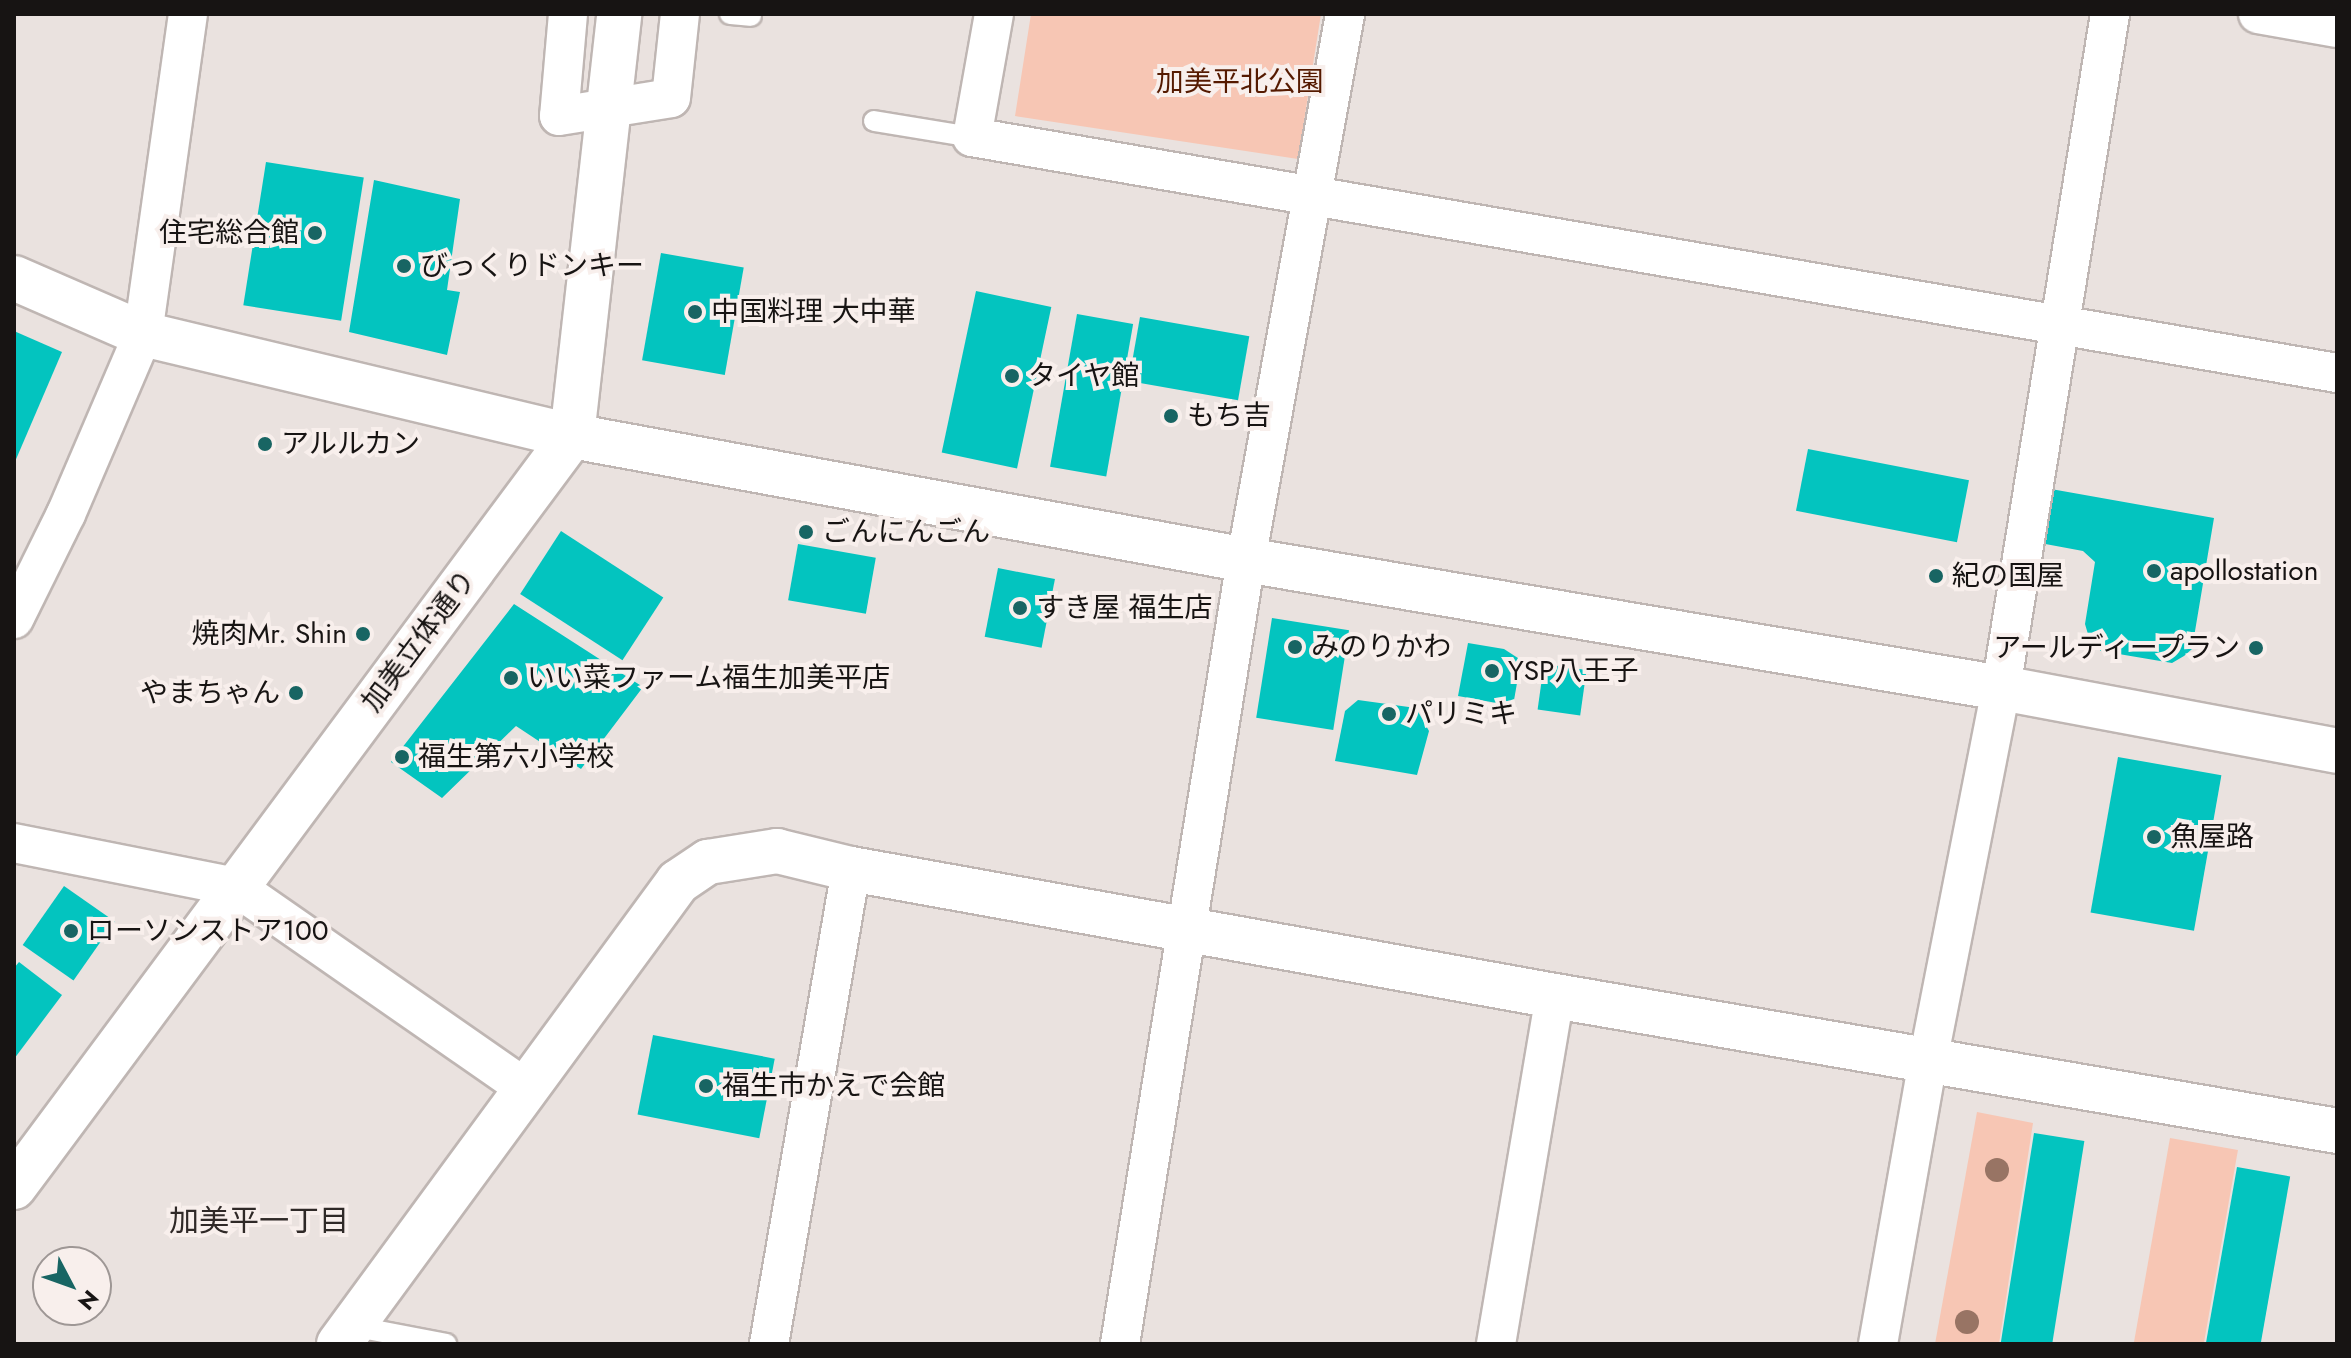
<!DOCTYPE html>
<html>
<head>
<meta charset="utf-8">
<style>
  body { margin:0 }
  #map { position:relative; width:2351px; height:1358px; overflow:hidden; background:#eae2df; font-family:Jost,"Noto Sans JP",sans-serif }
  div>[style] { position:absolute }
  .green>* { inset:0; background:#f7c6b4; transform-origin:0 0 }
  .building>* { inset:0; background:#03c4bf; transform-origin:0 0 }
  .roads { filter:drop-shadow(2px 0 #bfb6b3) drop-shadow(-2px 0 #bfb6b3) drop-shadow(0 2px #bfb6b3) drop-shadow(0 -2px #bfb6b3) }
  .service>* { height:20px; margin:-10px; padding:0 10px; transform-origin:10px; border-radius:10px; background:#fff }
  .minor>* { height:38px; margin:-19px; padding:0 19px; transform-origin:19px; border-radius:19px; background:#fff }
  .tertiary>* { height:44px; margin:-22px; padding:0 22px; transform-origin:22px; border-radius:22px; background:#fff }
  .trees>* { width:24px; height:24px; margin:-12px; border-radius:50%; background:#987464 }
  .dots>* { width:22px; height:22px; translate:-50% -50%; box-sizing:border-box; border:4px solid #f8efec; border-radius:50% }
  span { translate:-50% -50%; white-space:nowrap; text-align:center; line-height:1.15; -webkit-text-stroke:8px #f8efec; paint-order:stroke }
  .park-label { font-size:28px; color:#551a00 }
  .poi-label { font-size:28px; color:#171413 }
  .right { translate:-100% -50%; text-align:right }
  .left { translate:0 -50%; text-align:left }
  .street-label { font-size:28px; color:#171413 }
  .neighbourhood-label { font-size:30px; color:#2f2927 }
  .frame { position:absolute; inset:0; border:16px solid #171413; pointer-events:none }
  .north { position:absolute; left:32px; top:1246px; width:80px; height:80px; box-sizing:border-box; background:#f8efec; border:2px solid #9e9795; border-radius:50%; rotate:131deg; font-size:22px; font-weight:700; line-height:32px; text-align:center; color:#171413 }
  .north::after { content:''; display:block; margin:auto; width:28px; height:36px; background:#186563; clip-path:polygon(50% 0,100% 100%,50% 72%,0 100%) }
</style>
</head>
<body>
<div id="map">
  <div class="green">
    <i style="clip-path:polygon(1031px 14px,1321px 14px,1298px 159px,1015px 116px)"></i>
    <i style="clip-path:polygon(1977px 1112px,2033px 1123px,1999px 1344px,1935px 1344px)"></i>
    <i style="left:2170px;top:1138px;width:69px;height:208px;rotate:10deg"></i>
  </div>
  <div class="building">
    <i style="left:266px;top:162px;width:99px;height:145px;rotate:9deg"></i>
    <i style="clip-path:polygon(374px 180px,460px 199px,447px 290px,460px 292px,447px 355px,349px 332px)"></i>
    <i style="left:661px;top:253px;width:84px;height:109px;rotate:10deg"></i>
    <i style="left:976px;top:291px;width:77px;height:165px;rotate:12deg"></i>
    <i style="left:1077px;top:314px;width:57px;height:155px;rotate:10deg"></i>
    <i style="left:1140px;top:317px;width:111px;height:65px;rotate:10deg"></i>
    <i style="clip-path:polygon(14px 331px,62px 352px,14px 464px)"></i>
    <i style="left:1808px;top:449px;width:164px;height:63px;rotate:11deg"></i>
    <i style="clip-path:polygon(2051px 489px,2214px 518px,2192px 649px,2184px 656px,2172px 663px,2101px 651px,2090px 641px,2085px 624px,2095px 562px,2083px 551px,2040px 543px)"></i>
    <i style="left:561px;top:531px;width:122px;height:75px;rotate:33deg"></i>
    <i style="left:798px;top:544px;width:79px;height:57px;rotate:10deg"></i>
    <i style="left:998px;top:568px;width:58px;height:70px;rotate:11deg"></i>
    <i style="clip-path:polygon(514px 604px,643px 687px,581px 769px,516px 726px,442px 798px,391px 762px)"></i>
    <i style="left:1272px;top:618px;width:78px;height:101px;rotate:9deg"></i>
    <i style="clip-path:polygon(1468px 643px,1504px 649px,1521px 660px,1513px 706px,1458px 696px)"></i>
    <i style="left:1544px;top:664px;width:43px;height:46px;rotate:8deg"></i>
    <i style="clip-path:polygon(1358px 700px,1416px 708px,1429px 731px,1417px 775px,1335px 761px,1345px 711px)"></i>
    <i style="left:2118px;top:757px;width:105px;height:158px;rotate:10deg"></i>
    <i style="left:64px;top:886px;width:62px;height:72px;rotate:35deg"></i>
    <i style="clip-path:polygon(19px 962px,62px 995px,14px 1059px,14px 968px)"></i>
    <i style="left:653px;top:1035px;width:124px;height:81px;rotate:11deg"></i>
    <i style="left:2034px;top:1133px;width:51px;height:213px;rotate:9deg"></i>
    <i style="left:2237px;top:1167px;width:54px;height:179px;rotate:10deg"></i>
  </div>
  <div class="roads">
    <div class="service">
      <i style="left:730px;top:14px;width:21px;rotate:5deg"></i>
      <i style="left:874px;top:121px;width:99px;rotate:9.3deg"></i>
      <i style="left:352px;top:1326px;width:96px;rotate:10.8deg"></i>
    </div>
    <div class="minor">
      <i style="left:568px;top:14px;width:102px;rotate:95deg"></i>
      <i style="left:559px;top:116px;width:113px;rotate:-9.1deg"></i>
      <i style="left:671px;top:98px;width:84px;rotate:-83.9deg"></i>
      <i style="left:994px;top:14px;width:125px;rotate:100.1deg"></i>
      <i style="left:972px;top:137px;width:1385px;rotate:9.81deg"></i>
      <i style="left:2258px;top:14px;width:80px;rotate:10deg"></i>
      <i style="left:14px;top:619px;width:117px;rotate:-63.7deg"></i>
      <i style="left:66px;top:514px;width:196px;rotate:-66.8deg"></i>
      <i style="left:143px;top:334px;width:323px;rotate:-82deg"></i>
      <i style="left:14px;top:843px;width:226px;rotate:11.2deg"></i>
      <i style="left:236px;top:887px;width:352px;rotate:34.8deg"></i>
      <i style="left:769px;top:1344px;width:482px;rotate:-80.2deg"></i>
      <i style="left:1120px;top:1344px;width:794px;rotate:-80.87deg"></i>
      <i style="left:1246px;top:560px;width:555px;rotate:-79.72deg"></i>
      <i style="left:1496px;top:1344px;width:353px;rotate:-80.4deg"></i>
      <i style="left:1878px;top:1344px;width:287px;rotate:-80deg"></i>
      <i style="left:1928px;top:1061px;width:380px;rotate:-78.9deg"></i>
      <i style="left:2001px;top:688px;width:683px;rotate:-80.81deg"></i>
    </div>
    <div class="tertiary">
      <i style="left:14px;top:278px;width:141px;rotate:23.5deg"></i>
      <i style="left:143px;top:334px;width:441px;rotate:13.4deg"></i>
      <i style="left:572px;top:436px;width:685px;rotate:10.42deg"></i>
      <i style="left:1246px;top:560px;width:766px;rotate:9.62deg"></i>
      <i style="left:2001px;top:688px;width:342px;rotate:10.6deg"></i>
      <i style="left:14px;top:1187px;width:936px;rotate:-53.39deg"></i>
      <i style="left:572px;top:436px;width:425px;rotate:-83.6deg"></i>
      <i style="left:339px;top:1344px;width:573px;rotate:-53.73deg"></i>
      <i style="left:678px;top:882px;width:36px;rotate:-34deg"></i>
      <i style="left:708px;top:862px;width:70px;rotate:-9.1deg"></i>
      <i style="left:777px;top:851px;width:76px;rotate:13.7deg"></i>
      <i style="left:851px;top:869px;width:715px;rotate:10.23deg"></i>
      <i style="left:1555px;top:996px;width:794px;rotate:9.79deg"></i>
    </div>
  </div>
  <div class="trees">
    <i style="left:1997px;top:1170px"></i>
    <i style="left:1967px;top:1322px"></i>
  </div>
  <div class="dots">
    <i style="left:315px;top:233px;background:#186563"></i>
    <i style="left:404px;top:266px;background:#186563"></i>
    <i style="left:695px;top:312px;background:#186563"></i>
    <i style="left:1012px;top:376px;background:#186563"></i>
    <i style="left:1171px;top:416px;background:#186563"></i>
    <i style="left:265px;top:444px;background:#186563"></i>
    <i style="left:806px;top:532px;background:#186563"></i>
    <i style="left:2154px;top:571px;background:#186563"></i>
    <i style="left:1936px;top:576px;background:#186563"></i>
    <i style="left:1020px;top:608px;background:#186563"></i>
    <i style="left:363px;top:634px;background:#186563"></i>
    <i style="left:1295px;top:647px;background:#186563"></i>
    <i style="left:2256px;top:648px;background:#186563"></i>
    <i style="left:1492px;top:671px;background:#186563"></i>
    <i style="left:511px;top:678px;background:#186563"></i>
    <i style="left:296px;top:693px;background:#186563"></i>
    <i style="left:1389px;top:714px;background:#186563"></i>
    <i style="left:402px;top:757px;background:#186563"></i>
    <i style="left:2154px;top:837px;background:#186563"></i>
    <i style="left:71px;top:931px;background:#186563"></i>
    <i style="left:706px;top:1086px;background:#186563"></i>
  </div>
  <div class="park-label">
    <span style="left:1240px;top:82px">加美平北公園</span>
  </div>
  <div class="poi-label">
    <span class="right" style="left:299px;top:233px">住宅総合館</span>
    <span class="left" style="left:420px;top:266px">びっくりドンキー</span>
    <span class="left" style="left:711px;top:312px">中国料理 大中華</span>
    <span class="left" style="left:1028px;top:376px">タイヤ館</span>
    <span class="left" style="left:1187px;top:416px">もち吉</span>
    <span class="left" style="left:281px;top:444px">アルルカン</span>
    <span class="left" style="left:822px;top:532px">ごんにんごん</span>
    <span class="left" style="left:2170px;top:571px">apollostation</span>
    <span class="left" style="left:1952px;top:576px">紀の国屋</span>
    <span class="left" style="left:1036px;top:608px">すき屋 福生店</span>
    <span class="right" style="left:347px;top:634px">焼肉Mr. Shin</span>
    <span class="left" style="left:1311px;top:647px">みのりかわ</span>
    <span class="right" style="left:2240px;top:648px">アールディープラン</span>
    <span class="left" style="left:1508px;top:671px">YSP八王子</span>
    <span class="left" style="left:527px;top:678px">いい菜ファーム福生加美平店</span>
    <span class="right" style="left:280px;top:693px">やまちゃん</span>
    <span class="left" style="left:1405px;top:714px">パリミキ</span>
    <span class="left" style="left:418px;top:757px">福生第六小学校</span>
    <span class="left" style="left:2170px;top:837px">魚屋路</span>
    <span class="left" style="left:87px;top:931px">ローソンストア100</span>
    <span class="left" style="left:722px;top:1086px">福生市かえで会館</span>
  </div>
  <div class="street-label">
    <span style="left:419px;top:641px;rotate:-53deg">加美立体通り</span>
  </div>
  <div class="neighbourhood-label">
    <span style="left:259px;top:1221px">加美平一丁目</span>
  </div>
  <div class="frame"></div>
  <div class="north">N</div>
</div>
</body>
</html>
